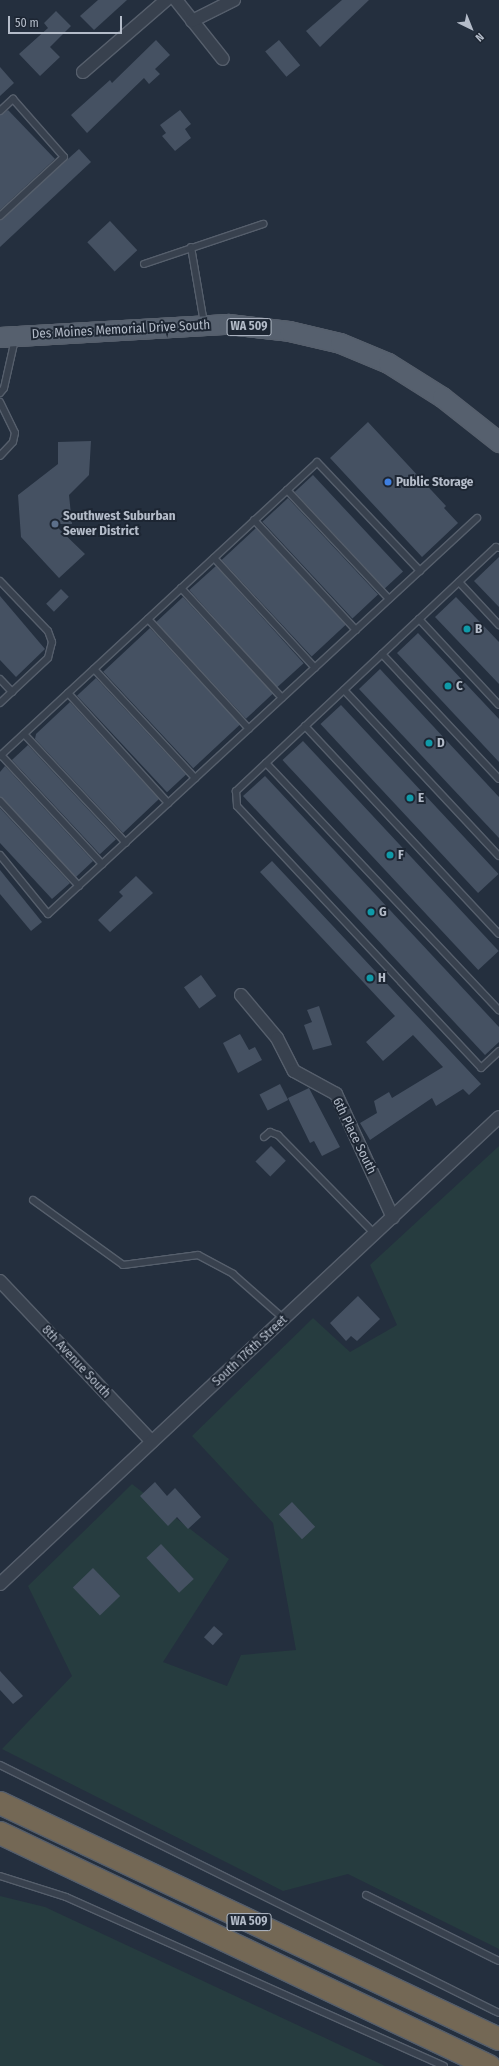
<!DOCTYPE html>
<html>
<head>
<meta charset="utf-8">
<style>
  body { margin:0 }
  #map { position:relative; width:499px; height:2066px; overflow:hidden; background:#242f3e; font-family:"Fira Sans Condensed",sans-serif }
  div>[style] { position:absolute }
  .green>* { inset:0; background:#263c3f }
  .building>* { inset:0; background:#455162; transform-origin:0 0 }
  .roads { filter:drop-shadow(1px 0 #565f6c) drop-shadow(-1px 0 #565f6c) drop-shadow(0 1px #565f6c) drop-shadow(0 -1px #565f6c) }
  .service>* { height:6px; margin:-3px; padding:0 3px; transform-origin:3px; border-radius:3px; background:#38414e }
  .minor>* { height:12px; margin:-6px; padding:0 6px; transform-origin:6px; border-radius:6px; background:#38414e }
  .primary>* { height:19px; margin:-9.5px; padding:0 9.5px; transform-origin:9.5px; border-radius:9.5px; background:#56606e }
  .motorway>* { height:22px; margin:-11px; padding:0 11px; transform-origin:11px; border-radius:11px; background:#746855 }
  .dots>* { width:11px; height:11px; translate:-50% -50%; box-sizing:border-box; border:2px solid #1d2633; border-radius:50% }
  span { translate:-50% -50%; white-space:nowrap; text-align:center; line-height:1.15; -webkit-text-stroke:4px #1d2633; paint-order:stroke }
  .shield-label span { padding:1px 3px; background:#1d2633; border:1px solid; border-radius:3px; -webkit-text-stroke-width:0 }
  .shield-label { font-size:12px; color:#b4bcc9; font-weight:700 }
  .street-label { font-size:13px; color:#b4bcc9 }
  .poi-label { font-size:13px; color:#b4bcc9; font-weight:700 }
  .left { translate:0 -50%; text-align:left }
  .north { position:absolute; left:451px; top:8px; width:40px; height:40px; -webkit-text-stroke:3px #1d2633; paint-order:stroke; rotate:137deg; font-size:11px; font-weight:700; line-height:16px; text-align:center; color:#b4bcc9 }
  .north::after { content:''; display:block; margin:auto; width:14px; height:18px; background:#b4bcc9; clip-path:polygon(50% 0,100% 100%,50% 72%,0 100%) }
  .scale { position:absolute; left:8px; top:16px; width:114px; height:18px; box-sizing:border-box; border:2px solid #b4bcc9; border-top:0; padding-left:5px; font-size:12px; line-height:14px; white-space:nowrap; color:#b4bcc9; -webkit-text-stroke:3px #1d2633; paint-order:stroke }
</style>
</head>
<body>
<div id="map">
  <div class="green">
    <i style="clip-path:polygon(499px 1146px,499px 1949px,348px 1874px,283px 1891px,2px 1749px,72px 1676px,28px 1586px,132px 1484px,229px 1559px,163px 1662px,227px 1686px,241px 1655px,296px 1650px,273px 1523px,192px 1436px,313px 1318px,350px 1352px,397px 1325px,370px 1265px)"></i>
    <i style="clip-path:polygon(0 1896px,45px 1907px,385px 2066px,0 2066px)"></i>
  </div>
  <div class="building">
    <i style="clip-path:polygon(98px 0,127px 0,94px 30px,80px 16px)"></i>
    <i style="clip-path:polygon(342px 0,369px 0,320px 47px,306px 31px)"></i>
    <i style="clip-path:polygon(56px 11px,71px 26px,50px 47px,60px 57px,40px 76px,19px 54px,48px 28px,44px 23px)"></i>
    <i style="clip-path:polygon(156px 40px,170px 55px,155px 69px,160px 74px,149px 84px,144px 78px,87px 133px,71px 115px,110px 80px,112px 83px)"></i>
    <i style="left:279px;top:40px;width:33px;height:18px;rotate:50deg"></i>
    <i style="clip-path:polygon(0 67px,14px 83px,0 96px)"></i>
    <i style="clip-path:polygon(8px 110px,55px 159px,0 210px,0 115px)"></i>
    <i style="clip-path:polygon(180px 110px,191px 124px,185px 129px,191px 138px,175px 151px,162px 136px,166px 133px,160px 125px)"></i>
    <i style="clip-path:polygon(79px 149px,91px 162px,0 247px,0 220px)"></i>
    <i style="left:110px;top:221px;width:40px;height:31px;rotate:47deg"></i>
    <i style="clip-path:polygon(368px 422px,446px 506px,444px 508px,458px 523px,422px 557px,330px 458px)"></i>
    <i style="clip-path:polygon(91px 441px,89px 475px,69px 495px,72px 524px,54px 524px,85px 554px,59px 578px,21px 537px,18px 495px,58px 464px,58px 442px)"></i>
    <i style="left:313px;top:475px;width:132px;height:25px;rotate:47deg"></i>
    <i style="left:288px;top:498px;width:132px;height:35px;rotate:47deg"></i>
    <i style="left:256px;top:528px;width:132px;height:47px;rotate:47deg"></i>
    <i style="clip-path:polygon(499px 557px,499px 607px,474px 581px)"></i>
    <i style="left:216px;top:566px;width:131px;height:36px;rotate:48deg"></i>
    <i style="left:61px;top:589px;width:11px;height:21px;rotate:45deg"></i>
    <i style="clip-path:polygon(0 596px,45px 649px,16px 677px,0 660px)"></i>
    <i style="left:183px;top:597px;width:132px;height:37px;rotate:47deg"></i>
    <i style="clip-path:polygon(456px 597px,499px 642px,499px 684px,435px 617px)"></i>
    <i style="left:150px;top:628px;width:132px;height:64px;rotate:47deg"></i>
    <i style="clip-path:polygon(418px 633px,499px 719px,499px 762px,397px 653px)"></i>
    <i style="clip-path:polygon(380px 669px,499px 797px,499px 838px,359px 689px)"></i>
    <i style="left:96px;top:678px;width:132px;height:26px;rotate:47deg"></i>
    <i style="clip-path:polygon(70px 702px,159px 799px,123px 833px,35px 739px,36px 734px)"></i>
    <i style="left:341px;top:705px;width:231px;height:28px;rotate:47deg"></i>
    <i style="left:303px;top:741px;width:287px;height:28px;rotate:47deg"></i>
    <i style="left:28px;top:745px;width:129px;height:22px;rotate:47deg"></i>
    <i style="clip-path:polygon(5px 766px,93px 861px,76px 877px,0 797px,0 772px)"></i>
    <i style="clip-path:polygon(265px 776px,499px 1027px,499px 1042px,485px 1055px,243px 796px)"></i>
    <i style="clip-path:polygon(0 808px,70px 883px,52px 899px,0 843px)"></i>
    <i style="clip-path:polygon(272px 861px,481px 1084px,469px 1095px,463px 1089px,436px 1106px,432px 1098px,370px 1140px,360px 1123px,377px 1113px,374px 1101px,389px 1092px,392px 1098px,443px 1067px,413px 1035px,383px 1061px,366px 1042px,395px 1016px,260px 872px)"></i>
    <i style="clip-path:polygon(0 870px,42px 922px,31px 931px,0 894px)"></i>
    <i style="clip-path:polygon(136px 876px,153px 893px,110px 932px,98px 920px,123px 896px,119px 892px)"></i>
    <i style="left:201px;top:975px;width:26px;height:21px;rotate:54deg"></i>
    <i style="clip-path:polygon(319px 1006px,332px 1045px,313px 1050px,304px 1025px,312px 1022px,307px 1010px)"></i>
    <i style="clip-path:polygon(240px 1034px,249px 1050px,255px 1047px,262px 1060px,238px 1073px,223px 1043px)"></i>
    <i style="left:280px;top:1084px;width:18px;height:23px;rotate:63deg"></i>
    <i style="clip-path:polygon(309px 1088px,340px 1147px,322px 1156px,314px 1141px,310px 1143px,288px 1098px)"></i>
    <i style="left:271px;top:1146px;width:21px;height:22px;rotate:45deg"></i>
    <i style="clip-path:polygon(358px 1296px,380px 1319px,357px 1341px,351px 1336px,346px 1341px,330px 1323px)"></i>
    <i style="clip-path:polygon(155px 1482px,167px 1496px,175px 1488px,201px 1517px,188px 1529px,177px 1517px,168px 1526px,140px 1496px)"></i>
    <i style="left:292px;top:1502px;width:34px;height:18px;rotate:47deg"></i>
    <i style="left:161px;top:1544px;width:48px;height:20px;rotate:47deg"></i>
    <i style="left:93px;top:1568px;width:39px;height:28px;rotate:46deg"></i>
    <i style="left:214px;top:1626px;width:12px;height:15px;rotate:42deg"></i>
    <i style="clip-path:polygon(0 1671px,23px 1696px,13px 1704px,0 1690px)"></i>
  </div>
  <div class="roads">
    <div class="service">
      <i style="left:0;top:111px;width:18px;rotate:-43deg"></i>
      <i style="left:13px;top:99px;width:77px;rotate:48.7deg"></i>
      <i style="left:64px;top:157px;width:87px;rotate:137.3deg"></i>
      <i style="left:191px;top:247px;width:77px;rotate:80.3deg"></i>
      <i style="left:144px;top:264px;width:126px;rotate:-18.6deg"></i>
      <i style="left:0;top:393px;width:6px;rotate:-51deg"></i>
      <i style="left:4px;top:388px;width:50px;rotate:-77.3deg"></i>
      <i style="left:0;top:402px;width:34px;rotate:64deg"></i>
      <i style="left:15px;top:433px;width:9px;rotate:103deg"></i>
      <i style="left:13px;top:442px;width:19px;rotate:133deg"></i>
      <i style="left:287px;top:490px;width:149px;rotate:46.9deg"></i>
      <i style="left:254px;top:520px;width:150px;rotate:47.2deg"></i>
      <i style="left:499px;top:548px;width:3px;rotate:-162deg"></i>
      <i style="left:496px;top:547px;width:357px;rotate:136.8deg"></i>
      <i style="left:236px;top:791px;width:15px;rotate:86deg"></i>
      <i style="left:237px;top:806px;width:358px;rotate:47deg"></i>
      <i style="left:481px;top:1068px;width:25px;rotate:-43deg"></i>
      <i style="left:214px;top:558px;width:149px;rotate:47.4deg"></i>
      <i style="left:0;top:581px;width:69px;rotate:46.2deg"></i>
      <i style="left:48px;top:631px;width:12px;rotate:70deg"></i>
      <i style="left:52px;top:642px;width:16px;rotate:104deg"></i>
      <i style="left:48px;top:658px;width:66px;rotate:136.8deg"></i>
      <i style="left:459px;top:582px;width:59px;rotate:47.1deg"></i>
      <i style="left:181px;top:588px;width:149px;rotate:47.4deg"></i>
      <i style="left:148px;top:619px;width:149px;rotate:47.4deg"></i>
      <i style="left:419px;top:619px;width:117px;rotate:47.1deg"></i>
      <i style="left:382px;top:654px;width:171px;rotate:46.9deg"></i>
      <i style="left:94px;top:669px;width:149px;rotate:47.2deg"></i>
      <i style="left:0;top:679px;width:18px;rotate:47deg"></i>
      <i style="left:344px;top:690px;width:227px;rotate:47deg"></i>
      <i style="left:68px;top:693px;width:149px;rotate:47.7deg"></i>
      <i style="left:305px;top:726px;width:284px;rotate:47deg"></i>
      <i style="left:24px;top:734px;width:149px;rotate:46.9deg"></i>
      <i style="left:1px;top:755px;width:149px;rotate:47.2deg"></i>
      <i style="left:0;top:756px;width:432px;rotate:-42.8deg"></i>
      <i style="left:317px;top:462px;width:150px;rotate:46.6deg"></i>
      <i style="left:266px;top:763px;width:340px;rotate:46.7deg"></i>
      <i style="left:0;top:801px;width:116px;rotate:47.1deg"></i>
      <i style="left:0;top:855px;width:76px;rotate:50.9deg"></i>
      <i style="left:48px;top:914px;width:584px;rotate:-42.71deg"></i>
      <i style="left:264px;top:1137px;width:8px;rotate:-40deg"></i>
      <i style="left:270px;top:1132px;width:9px;rotate:21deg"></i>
      <i style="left:278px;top:1135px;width:139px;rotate:45.6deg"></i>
      <i style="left:33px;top:1200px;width:111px;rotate:35.8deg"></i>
      <i style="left:123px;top:1265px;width:76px;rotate:-7.6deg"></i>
      <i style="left:198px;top:1255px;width:40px;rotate:28deg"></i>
      <i style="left:233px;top:1274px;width:68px;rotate:41.4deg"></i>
      <i style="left:0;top:1765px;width:557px;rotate:26.43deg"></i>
      <i style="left:0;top:1876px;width:69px;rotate:17.7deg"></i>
      <i style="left:66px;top:1897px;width:414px;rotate:24.1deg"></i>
      <i style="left:366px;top:1895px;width:148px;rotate:26.4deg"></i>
    </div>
    <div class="minor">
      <i style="left:176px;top:0;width:75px;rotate:51.5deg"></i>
      <i style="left:192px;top:21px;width:47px;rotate:-26.6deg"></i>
      <i style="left:83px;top:72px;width:110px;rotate:-40.9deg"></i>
      <i style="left:241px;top:995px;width:56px;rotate:50.1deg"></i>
      <i style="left:277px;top:1038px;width:37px;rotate:63deg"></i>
      <i style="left:294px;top:1071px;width:48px;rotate:28.7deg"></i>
      <i style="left:336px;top:1094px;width:136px;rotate:65.3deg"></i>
      <i style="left:0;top:1281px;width:221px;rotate:46.6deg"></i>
      <i style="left:0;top:1584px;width:683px;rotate:-43.1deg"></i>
    </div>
    <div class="primary">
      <i style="left:0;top:337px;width:228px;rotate:-3.3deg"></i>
      <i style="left:228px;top:324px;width:61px;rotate:6.5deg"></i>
      <i style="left:289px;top:331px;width:52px;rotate:13.2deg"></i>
      <i style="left:340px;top:343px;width:52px;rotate:22.6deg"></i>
      <i style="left:388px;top:363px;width:64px;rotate:32.2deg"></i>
      <i style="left:442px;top:397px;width:73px;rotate:38.3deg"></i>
    </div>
    <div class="motorway">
      <i style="left:0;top:1803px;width:552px;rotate:25.31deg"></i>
      <i style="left:0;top:1833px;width:542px;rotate:25.48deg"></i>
    </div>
  </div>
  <div class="dots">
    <i style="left:388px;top:482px;background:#3f7fe0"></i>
    <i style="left:55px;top:524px;background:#5c6f8a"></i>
    <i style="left:467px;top:629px;background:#0f9aa8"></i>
    <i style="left:448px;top:686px;background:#0f9aa8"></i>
    <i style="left:429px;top:743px;background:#0f9aa8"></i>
    <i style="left:410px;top:798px;background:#0f9aa8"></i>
    <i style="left:390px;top:855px;background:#0f9aa8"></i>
    <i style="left:371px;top:912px;background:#0f9aa8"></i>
    <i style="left:370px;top:978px;background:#0f9aa8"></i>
  </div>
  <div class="shield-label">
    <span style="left:249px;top:327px">WA 509</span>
    <span style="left:249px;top:1922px">WA 509</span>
  </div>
  <div class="street-label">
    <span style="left:121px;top:330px;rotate:-3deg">Des Moines Memorial Drive South</span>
    <span style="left:354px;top:1136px;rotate:64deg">6th Place South</span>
    <span style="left:250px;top:1351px;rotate:-43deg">South 176th Street</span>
    <span style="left:76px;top:1362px;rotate:47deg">8th Avenue South</span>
  </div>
  <div class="poi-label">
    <span class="left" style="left:396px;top:482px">Public Storage</span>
    <span class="left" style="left:63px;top:524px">Southwest Suburban<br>Sewer District</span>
    <span class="left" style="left:475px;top:629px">B</span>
    <span class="left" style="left:456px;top:686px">C</span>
    <span class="left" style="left:437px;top:743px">D</span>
    <span class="left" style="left:418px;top:798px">E</span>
    <span class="left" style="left:398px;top:855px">F</span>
    <span class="left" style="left:379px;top:912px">G</span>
    <span class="left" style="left:378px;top:978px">H</span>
  </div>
  <div class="north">N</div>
  <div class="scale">50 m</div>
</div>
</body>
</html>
